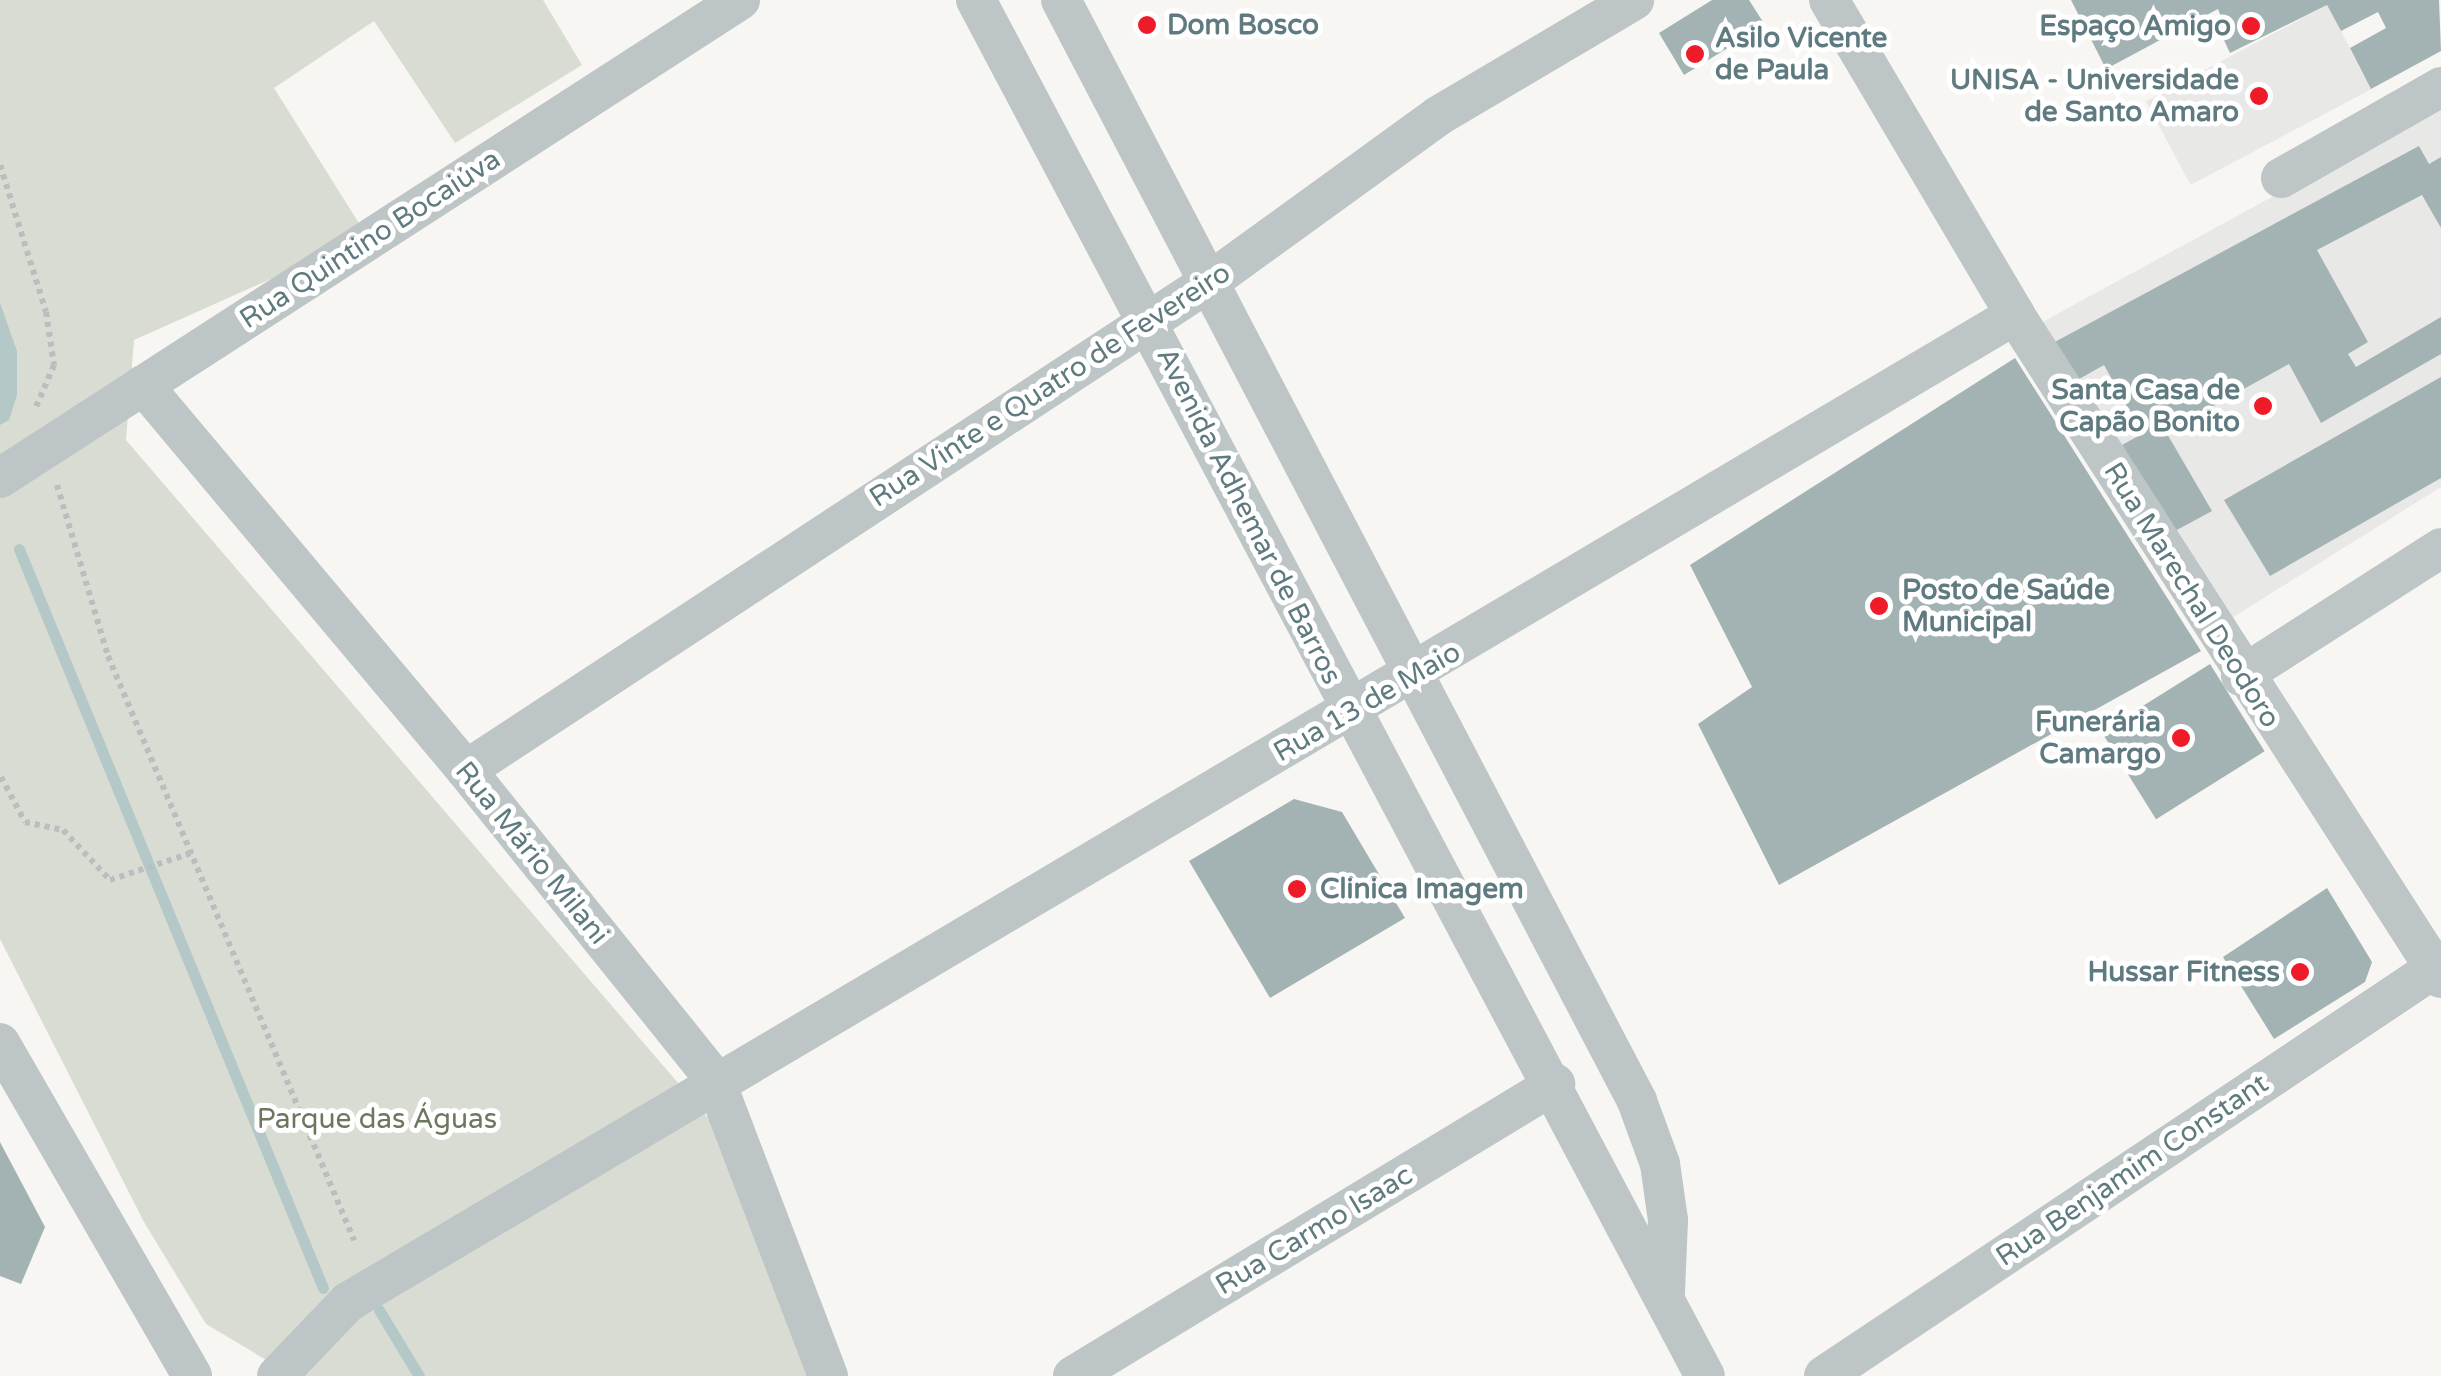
<!DOCTYPE html>
<html>
<head>
<meta charset="utf-8">
<style>
  body { margin:0 }
  #map { position:relative; width:2441px; height:1376px; overflow:hidden; background:#f7f6f3; font-family:"Varela Round",sans-serif }
  div>[style] { position:absolute }
  .built>* { inset:0; background:#e8e8e7; transform-origin:0 0 }
  .green>* { inset:0; background:#d9dcd2 }
  .water>* { inset:0; background:#b4c8c7 }
  .stream>* { height:11px; margin:-5.5px; padding:0 5.5px; transform-origin:5.5px; border-radius:5.5px; background:#b4c8c7 }
  .building>* { inset:0; background:#a3b3b4; transform-origin:0 0 }
  .path>* { height:6px; margin-top:-3px; transform-origin:0; background:repeating-linear-gradient(90deg,#b9bebf 0 5px,transparent 0 10px) }
  .street>* { height:40px; margin:-20px; padding:0 20px; transform-origin:20px; border-radius:20px; background:#bdc5c6 }
  .dots>* { width:28px; height:28px; translate:-50% -50%; box-sizing:border-box; border:5px solid #fff; border-radius:50% }
  span { translate:-50% -50%; white-space:nowrap; text-align:center; line-height:1.15; -webkit-text-stroke:10px #fff; paint-order:stroke }
  .poi-label { font-size:28px; color:#607b80; font-weight:700 }
  .left { translate:0 -50%; text-align:left }
  .right { translate:-100% -50%; text-align:right }
  .street-label { font-size:28px; color:#607b80 }
  .park-label { font-size:28px; color:#6b785f }
</style>
</head>
<body>
<div id="map">
  <div class="built">
    <i style="left:2327px;top:5px;width:95px;height:205px;rotate:62deg"></i>
    <i style="clip-path:polygon(2441px 105px,2441px 487px,2219px 626px,2035px 326px)"></i>
  </div>
  <div class="green">
    <i style="clip-path:polygon(0 0,543px 0,582px 65px,455px 143px,374px 21px,274px 88px,367px 236px,134px 340px,126px 440px,721px 1133px,810px 1376px,282px 1376px,283px 1370px,206px 1324px,144px 1222px,0 939px)"></i>
  </div>
  <div class="water">
    <i style="clip-path:polygon(0 303px,17px 351px,17px 395px,9px 420px,0 425px)"></i>
  </div>
  <div class="stream">
    <i style="left:19px;top:549px;width:799px;rotate:67.64deg"></i>
    <i style="left:379px;top:1310px;width:77px;rotate:58.8deg"></i>
  </div>
  <div class="building">
    <i style="clip-path:polygon(1712px 0,1749px 0,1765px 25px,1684px 75px,1659px 33px)"></i>
    <i style="clip-path:polygon(2071px 0,2439px 0,2441px 51px,2371px 89px,2350px 48px,2386px 28px,2378px 12px,2341px 31px,2327px 5px,2230px 53px,2215px 21px,2221px 17px,2218px 9px,2106px 69px)"></i>
    <i style="clip-path:polygon(2419px 146px,2429px 164px,2441px 157px,2441px 228px,2422px 195px,2317px 250px,2368px 342px,2348px 354px,2356px 367px,2441px 317px,2441px 354px,2321px 423px,2289px 364px,2166px 432px,2212px 511px,2173px 532px,2122px 445px,2142px 434px,2104px 365px,2072px 383px,2051px 344px)"></i>
    <i style="clip-path:polygon(2015px 358px,2201px 651px,1779px 885px,1698px 724px,1752px 687px,1690px 565px)"></i>
    <i style="clip-path:polygon(2441px 377px,2441px 478px,2270px 576px,2224px 500px)"></i>
    <i style="left:2210px;top:664px;width:103px;height:128px;rotate:58deg"></i>
    <i style="clip-path:polygon(1294px 799px,1342px 812px,1405px 918px,1270px 998px,1189px 861px)"></i>
    <i style="clip-path:polygon(2327px 888px,2372px 962px,2365px 982px,2274px 1039px,2223px 957px)"></i>
    <i style="clip-path:polygon(0 1142px,45px 1227px,21px 1284px,0 1276px)"></i>
  </div>
  <div class="path">
    <i style="left:0;top:165px;width:154px;rotate:72.6deg"></i>
    <i style="left:46px;top:312px;width:54px;rotate:81.4deg"></i>
    <i style="left:54px;top:365px;width:46px;rotate:113.2deg"></i>
    <i style="left:57px;top:485px;width:178px;rotate:73.4deg"></i>
    <i style="left:108px;top:656px;width:634px;rotate:67.16deg"></i>
    <i style="left:1px;top:777px;width:51px;rotate:61.9deg"></i>
    <i style="left:25px;top:822px;width:39px;rotate:12deg"></i>
    <i style="left:63px;top:830px;width:69px;rotate:46.8deg"></i>
    <i style="left:110px;top:880px;width:85px;rotate:-18.4deg"></i>
  </div>
  <div class="street">
    <i style="left:976px;top:0;width:1557px;rotate:62.09deg"></i>
    <i style="left:1061px;top:0;width:1243px;rotate:62.38deg"></i>
    <i style="left:1637px;top:1101px;width:67px;rotate:69.9deg"></i>
    <i style="left:1660px;top:1164px;width:57px;rotate:81.9deg"></i>
    <i style="left:1668px;top:1220px;width:72px;rotate:92.4deg"></i>
    <i style="left:1829px;top:0;width:366px;rotate:59.4deg"></i>
    <i style="left:2015px;top:315px;width:788px;rotate:57.28deg"></i>
    <i style="left:2281px;top:178px;width:184px;rotate:-29.6deg"></i>
    <i style="left:143px;top:385px;width:503px;rotate:50deg"></i>
    <i style="left:466px;top:770px;width:398px;rotate:51.2deg"></i>
    <i style="left:715px;top:1080px;width:317px;rotate:69.1deg"></i>
    <i style="left:0;top:478px;width:881px;rotate:-32.86deg"></i>
    <i style="left:2241px;top:676px;width:237px;rotate:-32.6deg"></i>
    <i style="left:466px;top:770px;width:889px;rotate:-33.3deg"></i>
    <i style="left:1209px;top:282px;width:283px;rotate:-35.9deg"></i>
    <i style="left:1438px;top:116px;width:228px;rotate:-30.6deg"></i>
    <i style="left:0;top:1043px;width:384px;rotate:60deg"></i>
    <i style="left:277px;top:1376px;width:103px;rotate:-46.2deg"></i>
    <i style="left:348px;top:1302px;width:1937px;rotate:-30.63deg"></i>
    <i style="left:1073px;top:1376px;width:564px;rotate:-31.21deg"></i>
    <i style="left:1824px;top:1376px;width:742px;rotate:-33.73deg"></i>
  </div>
  <div class="dots">
    <i style="left:1147px;top:25px;background:#ef1b28"></i>
    <i style="left:2251px;top:26px;background:#ef1b28"></i>
    <i style="left:1695px;top:54px;background:#ef1b28"></i>
    <i style="left:2259px;top:96px;background:#ef1b28"></i>
    <i style="left:2263px;top:406px;background:#ef1b28"></i>
    <i style="left:1879px;top:606px;background:#ef1b28"></i>
    <i style="left:2181px;top:738px;background:#ef1b28"></i>
    <i style="left:1297px;top:889px;background:#ef1b28"></i>
    <i style="left:2300px;top:972px;background:#ef1b28"></i>
  </div>
  <div class="poi-label">
    <span class="left" style="left:1167px;top:25px">Dom Bosco</span>
    <span class="right" style="left:2231px;top:26px">Espaço Amigo</span>
    <span class="left" style="left:1715px;top:54px">Asilo Vicente<br>de Paula</span>
    <span class="right" style="left:2239px;top:96px">UNISA - Universidade<br>de Santo Amaro</span>
    <span class="right" style="left:2240px;top:406px">Santa Casa de<br>Capão Bonito</span>
    <span class="left" style="left:1902px;top:606px">Posto de Saúde<br>Municipal</span>
    <span class="right" style="left:2161px;top:738px">Funerária<br>Camargo</span>
    <span class="left" style="left:1320px;top:889px">Clinica Imagem</span>
    <span class="right" style="left:2280px;top:972px">Hussar Fitness</span>
  </div>
  <div class="street-label">
    <span style="left:370px;top:239px;rotate:-33deg">Rua Quintino Bocaiúva</span>
    <span style="left:1050px;top:385px;rotate:-33deg">Rua Vinte e Quatro de Fevereiro</span>
    <span style="left:1249px;top:516px;rotate:63deg">Avenida Adhemar de Barros</span>
    <span style="left:2192px;top:595px;rotate:58deg">Rua Marechal Deodoro</span>
    <span style="left:1367px;top:702px;rotate:-30deg">Rua 13 de Maio</span>
    <span style="left:532px;top:853px;rotate:51deg">Rua Mário Milani</span>
    <span style="left:2132px;top:1170px;rotate:-34deg">Rua Benjamim Constant</span>
    <span style="left:1314px;top:1230px;rotate:-31deg">Rua Carmo Isaac</span>
  </div>
  <div class="park-label">
    <span style="left:377px;top:1119px">Parque das Águas</span>
  </div>
</div>
</body>
</html>
